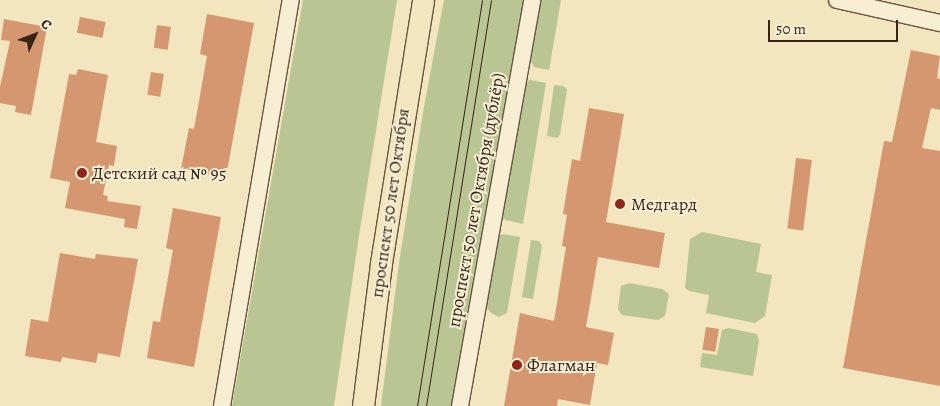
<!DOCTYPE html>
<html>
<head>
<meta charset="utf-8">
<style>
  body { margin:0 }
  #map { position:relative; width:940px; height:406px; overflow:hidden; background:#f3e5bd; font-family:Alegreya,serif }
  div>[style] { position:absolute }
  .green>* { inset:0; background:#b9c593 }
  .building>* { inset:0; background:#d4976f; transform-origin:0 0 }
  .roads { filter:drop-shadow(1px 0 #685440) drop-shadow(-1px 0 #685440) drop-shadow(0 1px #685440) drop-shadow(0 -1px #685440) }
  .minor>* { height:16px; margin:-8px; padding:0 8px; transform-origin:8px; border-radius:8px; background:#f7eed4 }
  .major>* { height:21px; margin:-10.5px; padding:0 10.5px; transform-origin:10.5px; border-radius:10.5px; background:#f3e5bd }
  .tram>* { height:1px; margin:-0.5px; padding:0 0.5px; transform-origin:0.5px; border-radius:0.5px; background:#392416 }
  .dots>* { width:14px; height:14px; translate:-50% -50%; box-sizing:border-box; border:2px solid #f7eed4; border-radius:50% }
  span { translate:-50% -50%; white-space:nowrap; text-align:center; line-height:1.15; -webkit-text-stroke:4px #f7eed4; paint-order:stroke }
  .poi-label { font-size:18px; color:#392416 }
  .left { translate:0 -50%; text-align:left }
  .street-label { font-size:18px; color:#392416 }
  .north { position:absolute; left:10px; top:10px; width:50px; height:50px; -webkit-text-stroke:4px #f7eed4; paint-order:stroke; rotate:47deg; font-size:14px; font-weight:700; line-height:20px; text-align:center; color:#392416 }
  .north::after { content:''; display:block; margin:auto; width:18px; height:22px; background:#392416; clip-path:polygon(50% 0,100% 100%,50% 72%,0 100%) }
  .scale { position:absolute; left:768px; top:20px; width:130px; height:22px; box-sizing:border-box; border:2px solid #392416; border-top:0; padding-left:6px; font-size:15px; line-height:18px; white-space:nowrap; color:#392416; -webkit-text-stroke:4px #f7eed4; paint-order:stroke }
</style>
</head>
<body>
<div id="map">
  <div class="green">
    <i style="clip-path:polygon(303px 0,397px 0,358px 242px,334px 406px,232px 406px)"></i>
    <i style="clip-path:polygon(444px 0,524px 0,454px 406px,381px 406px,399px 263px,424px 107px)"></i>
    <i style="clip-path:polygon(539px 0,561px 0,549px 70px,534px 67px,529px 57px)"></i>
    <i style="clip-path:polygon(530px 80px,546px 83px,523px 224px,506px 220px,502px 218px,501px 213px,524px 83px)"></i>
    <i style="clip-path:polygon(554px 85px,563px 86px,567px 89px,560px 135px,557px 138px,547px 136px)"></i>
    <i style="clip-path:polygon(702px 232px,761px 244px,756px 272px,772px 275px,765px 316px,755px 323px,706px 313px,709px 295px,689px 291px,685px 288px,690px 239px)"></i>
    <i style="clip-path:polygon(503px 234px,520px 237px,507px 313px,499px 317px,491px 313px,485px 305px,498px 237px)"></i>
    <i style="clip-path:polygon(531px 240px,539px 241px,542px 246px,533px 299px,522px 297px)"></i>
    <i style="clip-path:polygon(629px 283px,662px 289px,669px 294px,665px 316px,658px 320px,622px 315px,618px 309px,621px 286px)"></i>
    <i style="clip-path:polygon(728px 328px,757px 334px,759px 341px,753px 376px,700px 367px,702px 353px,717px 355px,722px 330px)"></i>
  </div>
  <div class="building">
    <i style="clip-path:polygon(207px 14px,254px 23px,226px 177px,181px 169px,189px 128px,194px 129px,207px 56px,200px 54px)"></i>
    <i style="left:80px;top:17px;width:26px;height:16px;rotate:11deg"></i>
    <i style="clip-path:polygon(4px 19px,47px 27px,31px 115px,15px 112px,16px 106px,0 103px,0 87px,10px 41px,1px 40px)"></i>
    <i style="left:157px;top:25px;width:14px;height:23px;rotate:8deg"></i>
    <i style="clip-path:polygon(911px 50px,940px 56px,937px 78px,940px 79px,940px 110px,931px 108px,922px 148px,940px 151px,940px 386px,843px 368px,884px 141px,892px 142px)"></i>
    <i style="clip-path:polygon(78px 69px,108px 75px,96px 142px,117px 146px,114px 166px,109px 165px,103px 195px,108px 196px,107px 201px,141px 206px,137px 229px,124px 227px,125px 219px,65px 208px,70px 182px,50px 178px,69px 74px,76px 75px)"></i>
    <i style="left:151px;top:72px;width:13px;height:23px;rotate:9deg"></i>
    <i style="clip-path:polygon(589px 108px,624px 114px,606px 222px,665px 233px,659px 268px,598px 257px,586px 327px,614px 333px,608px 365px,597px 363px,590px 405px,558px 399px,557px 406px,504px 406px,520px 313px,554px 321px,566px 247px,562px 246px,567px 215px,563px 214px,572px 159px,580px 161px)"></i>
    <i style="left:796px;top:158px;width:16px;height:71px;rotate:7deg"></i>
    <i style="clip-path:polygon(173px 208px,221px 217px,194px 367px,147px 358px,153px 321px,160px 322px,173px 250px,166px 248px)"></i>
    <i style="clip-path:polygon(60px 253px,95px 259px,96px 254px,138px 259px,120px 357px,98px 353px,96px 363px,62px 357px,61px 362px,25px 356px,31px 319px,48px 322px)"></i>
    <i style="left:706px;top:327px;width:13px;height:23px;rotate:9deg"></i>
  </div>
  <div class="roads">
    <div class="minor">
      <i style="left:837px;top:0;width:106px;rotate:12.6deg"></i>
      <i style="left:222px;top:406px;width:412px;rotate:-80.4deg"></i>
      <i style="left:460px;top:406px;width:412px;rotate:-79.9deg"></i>
    </div>
    <div class="major">
      <i style="left:363px;top:406px;width:144px;rotate:-82.8deg"></i>
      <i style="left:381px;top:263px;width:266px;rotate:-80.9deg"></i>
    </div>
  </div>
  <div class="tram">
    <i style="left:417px;top:406px;width:411px;rotate:-80.9deg"></i>
    <i style="left:426px;top:406px;width:411px;rotate:-80.9deg"></i>
  </div>
  <div class="dots">
    <i style="left:82px;top:173px;background:#8f2418"></i>
    <i style="left:620px;top:204px;background:#8f2418"></i>
    <i style="left:517px;top:365px;background:#8f2418"></i>
  </div>
  <div class="poi-label">
    <span class="left" style="left:92px;top:173px">Детский сад № 95</span>
    <span class="left" style="left:631px;top:204px">Медгард</span>
    <span class="left" style="left:527px;top:365px">Флагман</span>
  </div>
  <div class="street-label">
    <span style="left:476px;top:200px;rotate:-80deg">проспект 50 лет Октября (дублёр)</span>
    <span style="left:390px;top:203px;rotate:-82deg">проспект 50 лет Октября</span>
  </div>
  <div class="north">С</div>
  <div class="scale">50 m</div>
</div>
</body>
</html>
